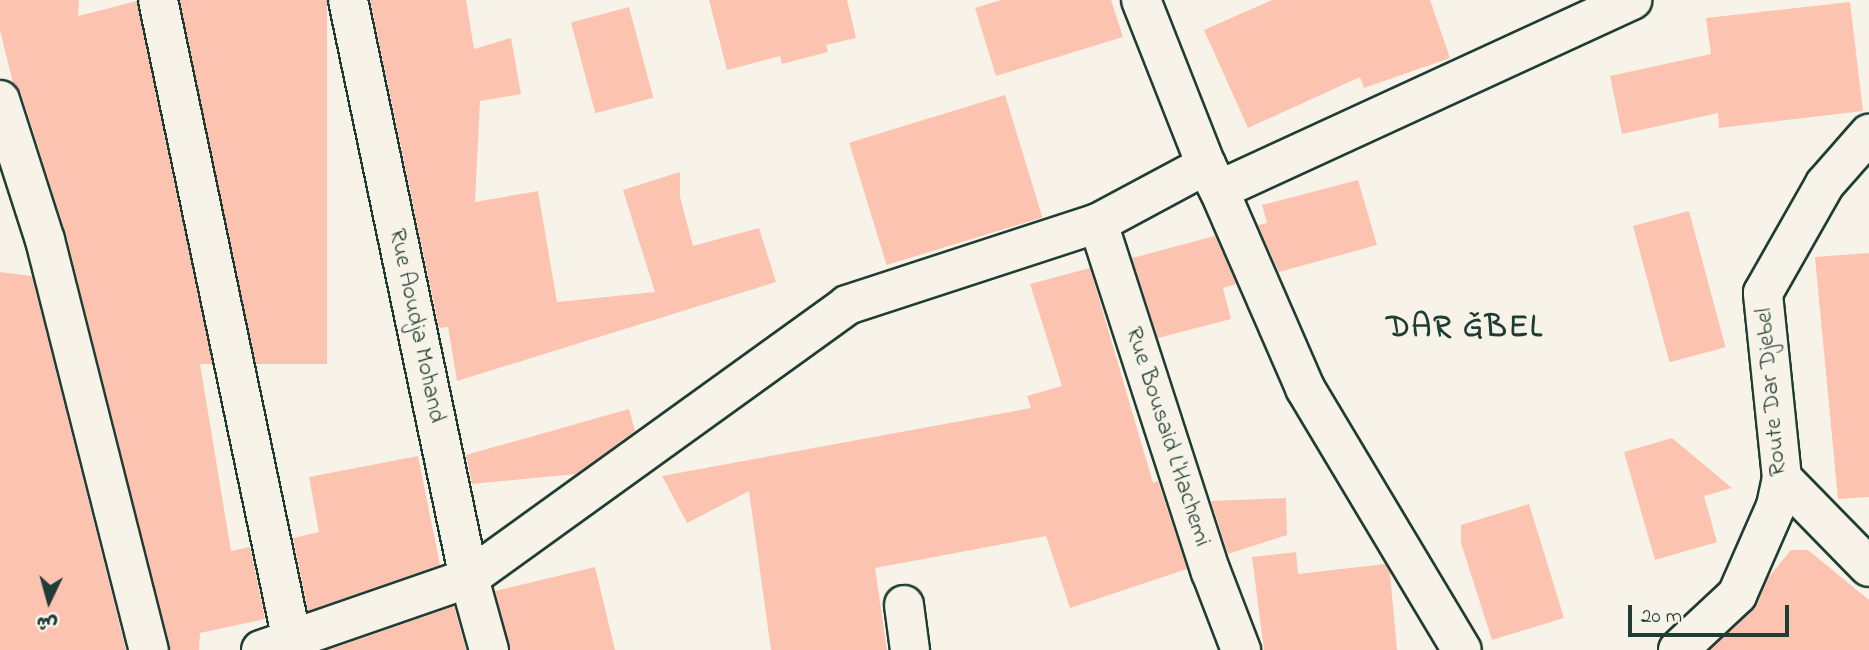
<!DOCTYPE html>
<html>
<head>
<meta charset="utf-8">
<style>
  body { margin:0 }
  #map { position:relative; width:1869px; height:650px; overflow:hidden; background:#f7f3e8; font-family:"Indie Flower","Playpen Sans Arabic",sans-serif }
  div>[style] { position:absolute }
  .building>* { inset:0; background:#fcc4b0; transform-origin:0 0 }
  .roads { filter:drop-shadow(2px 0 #1f3d34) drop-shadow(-2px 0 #1f3d34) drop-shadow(0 2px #1f3d34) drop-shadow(0 -2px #1f3d34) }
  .minor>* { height:38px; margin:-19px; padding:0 19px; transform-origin:19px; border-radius:19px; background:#f7f3e8 }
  span { translate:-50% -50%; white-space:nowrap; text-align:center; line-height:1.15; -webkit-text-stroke:5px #f7f3e8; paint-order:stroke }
  .street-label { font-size:24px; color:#1f3d34 }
  .district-label { font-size:32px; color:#1f3d34; font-weight:700; letter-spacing:2px }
  .north { position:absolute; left:14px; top:566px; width:70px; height:70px; -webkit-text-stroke:5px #f7f3e8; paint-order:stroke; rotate:185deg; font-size:19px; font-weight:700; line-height:28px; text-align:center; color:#1f3d34 }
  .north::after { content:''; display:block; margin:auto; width:24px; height:32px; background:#1f3d34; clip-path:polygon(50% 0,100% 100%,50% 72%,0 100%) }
  .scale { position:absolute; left:1628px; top:605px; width:161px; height:32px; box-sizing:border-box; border:4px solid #1f3d34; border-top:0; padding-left:9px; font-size:21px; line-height:24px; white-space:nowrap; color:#1f3d34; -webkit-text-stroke:5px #f7f3e8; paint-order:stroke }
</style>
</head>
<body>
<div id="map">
  <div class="building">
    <i style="clip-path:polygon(0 0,79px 0,78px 16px,137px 1px,211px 362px,200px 364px,231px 551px,250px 547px,265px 619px,200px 633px,199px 650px,170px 650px,66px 235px,21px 93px,13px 83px,0 30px)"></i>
    <i style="left:180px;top:0;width:147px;height:364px"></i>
    <i style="clip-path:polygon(370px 0,466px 0,474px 49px,511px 38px,521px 94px,480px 101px,475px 202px,538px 191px,557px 302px,655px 292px,623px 190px,680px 172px,680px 197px,693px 246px,759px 228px,776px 282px,457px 381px,448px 327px,439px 328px)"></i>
    <i style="clip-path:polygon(709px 0,847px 0,856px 38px,826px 45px,828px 52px,782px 64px,780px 56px,727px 70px)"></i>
    <i style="clip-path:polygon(1001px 0,1111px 0,1123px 37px,996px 76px,975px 8px)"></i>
    <i style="clip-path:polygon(1272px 0,1430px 0,1450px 58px,1364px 88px,1360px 77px,1248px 128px,1204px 30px)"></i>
    <i style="clip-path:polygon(1850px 2px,1863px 111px,1719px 128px,1718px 113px,1622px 134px,1610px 76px,1711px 54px,1706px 18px)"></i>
    <i style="left:629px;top:7px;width:94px;height:60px;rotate:75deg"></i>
    <i style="left:1005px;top:95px;width:128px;height:163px;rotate:73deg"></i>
    <i style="clip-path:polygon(1358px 180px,1377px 245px,1279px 272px,1258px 225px,1267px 223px,1262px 205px)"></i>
    <i style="left:1689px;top:211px;width:141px;height:58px;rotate:75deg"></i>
    <i style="clip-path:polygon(1215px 236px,1236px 284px,1223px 288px,1231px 319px,1158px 338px,1132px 258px)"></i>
    <i style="clip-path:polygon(1869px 253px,1869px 497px,1838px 499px,1815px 257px)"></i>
    <i style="clip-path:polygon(1090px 268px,1153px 483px,1158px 481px,1187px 569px,1070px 608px,1046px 536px,875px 568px,887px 650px,771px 650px,749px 491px,687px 523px,662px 476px,1031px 408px,1027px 396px,1062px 386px,1030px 284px)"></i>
    <i style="clip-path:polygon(0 272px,32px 276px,126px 650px,0 650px)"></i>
    <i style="clip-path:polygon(629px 409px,635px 431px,576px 474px,472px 484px,466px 455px)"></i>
    <i style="clip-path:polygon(1672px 438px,1732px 488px,1704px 496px,1717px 542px,1655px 560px,1624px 452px)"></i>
    <i style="clip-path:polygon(418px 456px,440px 565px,308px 611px,293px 538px,319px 532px,309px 477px)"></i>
    <i style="clip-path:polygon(1286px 498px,1287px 535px,1228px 554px,1211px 501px)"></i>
    <i style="clip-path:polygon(1529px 504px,1564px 618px,1492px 640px,1461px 543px,1461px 525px)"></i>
    <i style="clip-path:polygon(1791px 550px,1808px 550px,1869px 600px,1869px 650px,1710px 650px,1752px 611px,1768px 578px)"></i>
    <i style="clip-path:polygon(1296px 552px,1298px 574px,1385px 564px,1390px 573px,1397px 650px,1264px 650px,1252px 557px)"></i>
    <i style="clip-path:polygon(595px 567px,615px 650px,510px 650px,495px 591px)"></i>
    <i style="clip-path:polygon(454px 606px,466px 650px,328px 650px)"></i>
  </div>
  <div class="roads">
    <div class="minor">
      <i style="left:158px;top:0;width:664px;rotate:78.18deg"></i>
      <i style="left:348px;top:0;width:591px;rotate:78.18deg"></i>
      <i style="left:469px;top:578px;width:75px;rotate:74.5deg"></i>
      <i style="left:1141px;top:0;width:177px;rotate:68.5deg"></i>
      <i style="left:0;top:100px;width:147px;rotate:72.2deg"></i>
      <i style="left:45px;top:240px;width:423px;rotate:75.8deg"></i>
      <i style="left:1219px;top:190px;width:216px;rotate:66.5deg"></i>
      <i style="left:1305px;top:388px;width:305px;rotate:59.1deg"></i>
      <i style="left:1098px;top:223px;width:367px;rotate:72.1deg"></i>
      <i style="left:1211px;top:572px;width:84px;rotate:69deg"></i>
      <i style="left:1782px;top:478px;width:124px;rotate:45.7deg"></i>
      <i style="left:904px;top:605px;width:45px;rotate:82.4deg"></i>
      <i style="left:261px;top:650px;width:220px;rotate:-19.1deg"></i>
      <i style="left:469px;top:578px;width:466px;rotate:-35.8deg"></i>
      <i style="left:847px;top:305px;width:264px;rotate:-18.1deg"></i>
      <i style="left:1098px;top:223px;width:123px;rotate:-28.2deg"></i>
      <i style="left:1206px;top:165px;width:28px;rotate:63deg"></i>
      <i style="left:1219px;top:190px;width:455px;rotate:-24.7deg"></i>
      <i style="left:1678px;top:650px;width:81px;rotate:-43deg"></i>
      <i style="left:1737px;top:595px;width:97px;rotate:-66.3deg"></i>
      <i style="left:1776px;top:506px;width:29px;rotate:-78deg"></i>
      <i style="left:1782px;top:478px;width:186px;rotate:-95.9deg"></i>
      <i style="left:1763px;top:293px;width:125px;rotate:-60.4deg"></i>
      <i style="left:1825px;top:184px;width:67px;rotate:-48.7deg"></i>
    </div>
  </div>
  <div class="street-label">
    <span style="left:416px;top:326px;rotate:78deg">Rue Aoudja Mohand</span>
    <span style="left:1772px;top:392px;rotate:-95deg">Route Dar Djebel</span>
    <span style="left:1167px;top:437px;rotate:72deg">Rue Bousaid L'Hachemi</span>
  </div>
  <div class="district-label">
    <span style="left:1465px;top:329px">DAR ǦBEL</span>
  </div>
  <div class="north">ش</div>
  <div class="scale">20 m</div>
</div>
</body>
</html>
